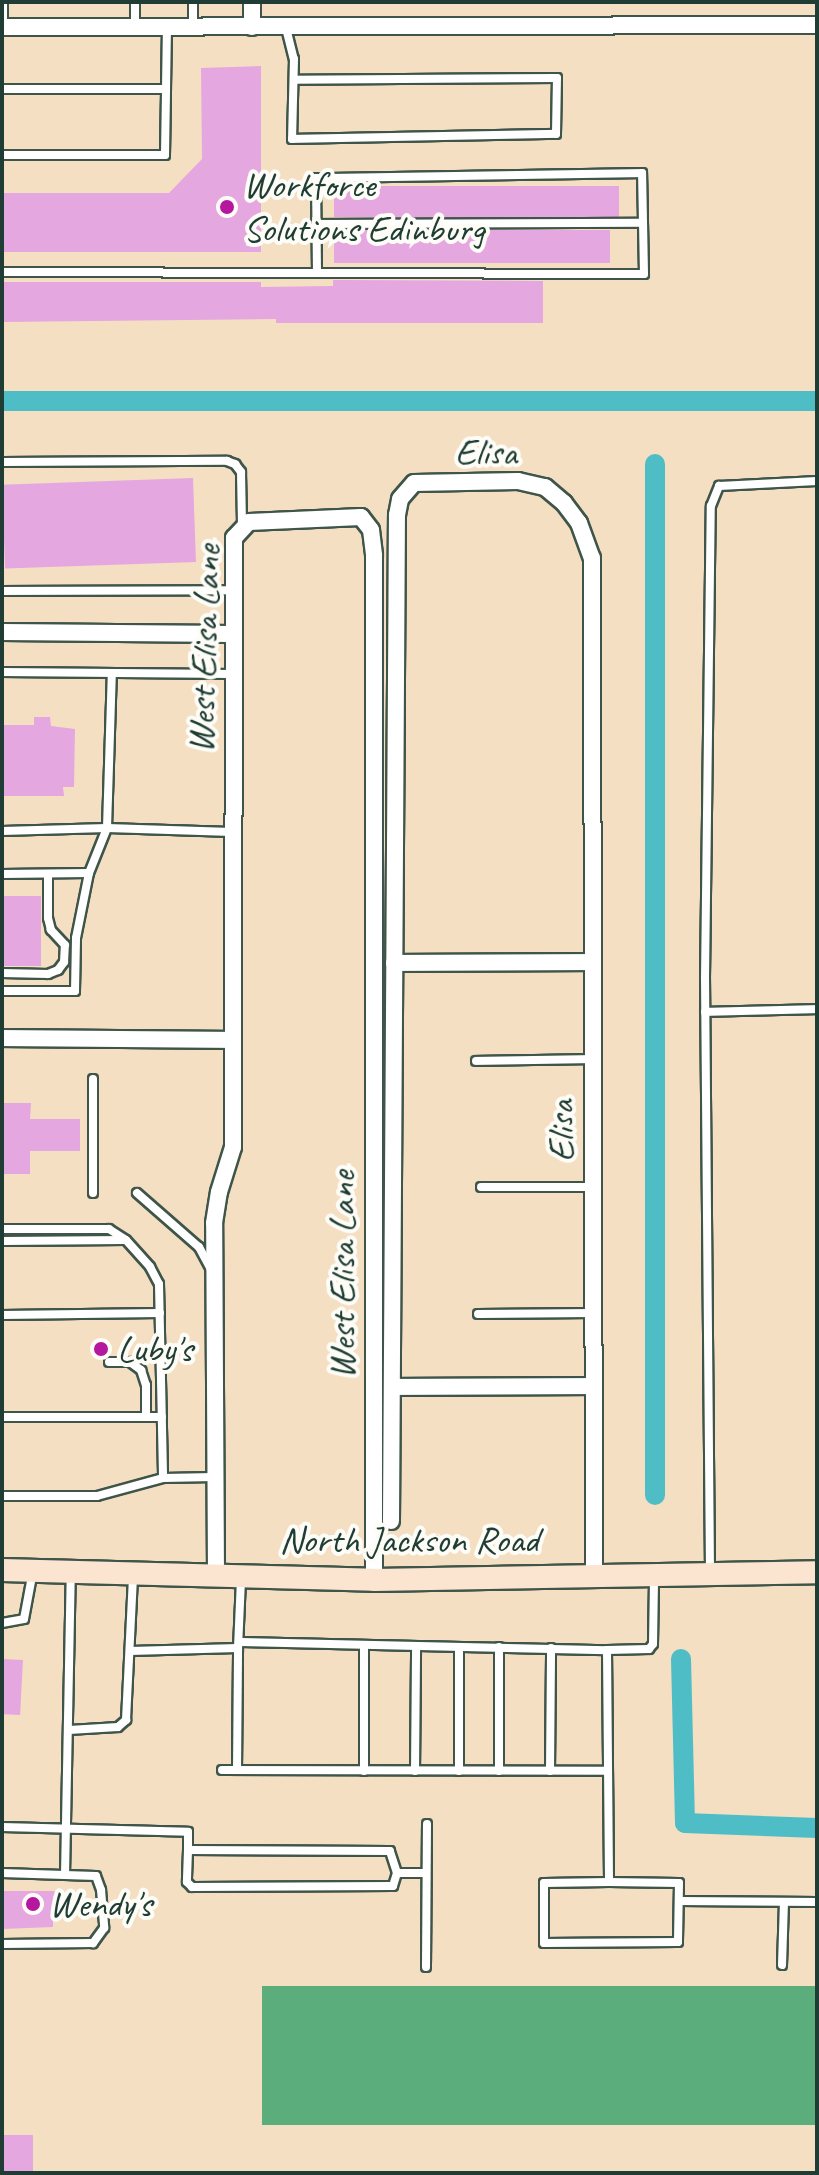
<!DOCTYPE html>
<html>
<head>
<meta charset="utf-8">
<style>
  body { margin:0 }
  #map { position:relative; width:819px; height:2175px; overflow:hidden; background:#f4dfc3; font-family:Caveat,sans-serif }
  div>[style] { position:absolute }
  .forest>* { inset:0; background:#5bad7b; transform-origin:0 0 }
  .canal>* { height:20px; margin:-10px; padding:0 10px; transform-origin:10px; border-radius:10px; background:#4fbdc6 }
  .building>* { inset:0; background:#e4a7df; transform-origin:0 0 }
  .roads { filter:drop-shadow(2px 0 #3f5549) drop-shadow(-2px 0 #3f5549) drop-shadow(0 2px #3f5549) drop-shadow(0 -2px #3f5549) }
  .lane>* { height:8px; margin:-4px; padding:0 4px; transform-origin:4px; border-radius:4px; background:#fff }
  .street>* { height:16px; margin:-8px; padding:0 8px; transform-origin:8px; border-radius:8px; background:#fff }
  .secondary>* { height:22px; margin:-11px; padding:0 11px; transform-origin:11px; border-radius:11px; background:#fce5d0 }
  .dots>* { width:22px; height:22px; translate:-50% -50%; box-sizing:border-box; border:4px solid #fdfcf7; border-radius:50% }
  span { translate:-50% -50%; white-space:nowrap; text-align:center; line-height:1.15; -webkit-text-stroke:8px #fdfcf7; paint-order:stroke }
  .poi-label { font-size:38px; color:#1f3d34 }
  .left { translate:0 -50%; text-align:left }
  .street-label { font-size:38px; color:#1f3d34 }
  .frame { position:absolute; inset:0; border:4px solid #1f3d34; pointer-events:none }
</style>
</head>
<body>
<div id="map">
  <div class="forest">
    <i style="left:817px;top:1986px;width:139px;height:555px;rotate:90deg"></i>
  </div>
  <div class="canal">
    <i style="left:2px;top:401px;width:815px"></i>
    <i style="left:655px;top:1495px;width:1031px;rotate:-90deg"></i>
    <i style="left:681px;top:1659px;width:164px;rotate:88.6deg"></i>
    <i style="left:685px;top:1823px;width:132px;rotate:2.2deg"></i>
  </div>
  <div class="building">
    <i style="clip-path:polygon(261px 66px,261px 252px,2px 252px,2px 193px,169px 193px,202px 159px,201px 68px)"></i>
    <i style="left:334px;top:186px;width:285px;height:31px"></i>
    <i style="left:610px;top:230px;width:33px;height:276px;rotate:90deg"></i>
    <i style="clip-path:polygon(333px 280px,543px 281px,543px 323px,276px 323px,276px 319px,2px 322px,2px 282px,261px 282px,261px 287px,333px 286px)"></i>
    <i style="left:193px;top:478px;width:84px;height:191px;rotate:88deg"></i>
    <i style="clip-path:polygon(34px 717px,50px 717px,51px 726px,75px 729px,74px 787px,63px 787px,64px 796px,4px 796px,2px 725px,34px 725px)"></i>
    <i style="left:2px;top:896px;width:39px;height:70px"></i>
    <i style="clip-path:polygon(2px 1103px,31px 1103px,30px 1119px,80px 1119px,80px 1151px,30px 1151px,30px 1174px,2px 1174px)"></i>
    <i style="left:2px;top:1659px;width:21px;height:55px;rotate:3deg"></i>
    <i style="clip-path:polygon(4px 1891px,64px 1891px,64px 1912px,53px 1912px,53px 1927px,2px 1929px)"></i>
    <i style="left:2px;top:2135px;width:31px;height:38px"></i>
  </div>
  <div class="roads">
    <div class="lane">
      <i style="left:3px;top:2px;width:25px;rotate:90deg"></i>
      <i style="left:135px;top:2px;width:25px;rotate:90deg"></i>
      <i style="left:193px;top:2px;width:25px;rotate:90deg"></i>
      <i style="left:286px;top:28px;width:32px;rotate:76deg"></i>
      <i style="left:294px;top:59px;width:80px;rotate:91.4deg"></i>
      <i style="left:292px;top:139px;width:264px;rotate:-1.1deg"></i>
      <i style="left:556px;top:134px;width:56px;rotate:-89deg"></i>
      <i style="left:557px;top:78px;width:263px;rotate:179.6deg"></i>
      <i style="left:2px;top:89px;width:164px"></i>
      <i style="left:166px;top:89px;width:62px;rotate:-89.1deg"></i>
      <i style="left:2px;top:155px;width:163px"></i>
      <i style="left:165px;top:155px;width:66px;rotate:-89.1deg"></i>
      <i style="left:317px;top:224px;width:326px;rotate:-0.2deg"></i>
      <i style="left:2px;top:272px;width:642px;rotate:0.18deg"></i>
      <i style="left:644px;top:274px;width:101px;rotate:-91.1deg"></i>
      <i style="left:642px;top:173px;width:326px;rotate:179.1deg"></i>
      <i style="left:316px;top:178px;width:95px;rotate:89.4deg"></i>
      <i style="left:2px;top:462px;width:225px;rotate:-0.3deg"></i>
      <i style="left:227px;top:461px;width:9px;rotate:21deg"></i>
      <i style="left:235px;top:464px;width:10px;rotate:53deg"></i>
      <i style="left:241px;top:472px;width:53px;rotate:88.9deg"></i>
      <i style="left:2px;top:591px;width:230px;rotate:-0.2deg"></i>
      <i style="left:2px;top:672px;width:230px;rotate:0.5deg"></i>
      <i style="left:2px;top:831px;width:105px;rotate:-1.6deg"></i>
      <i style="left:107px;top:828px;width:125px;rotate:1.8deg"></i>
      <i style="left:2px;top:874px;width:87px;rotate:-0.7deg"></i>
      <i style="left:2px;top:973px;width:46px;rotate:1.2deg"></i>
      <i style="left:48px;top:974px;width:11px;rotate:-22deg"></i>
      <i style="left:58px;top:970px;width:10px;rotate:-53deg"></i>
      <i style="left:64px;top:962px;width:17px;rotate:-87deg"></i>
      <i style="left:65px;top:945px;width:21px;rotate:-133deg"></i>
      <i style="left:51px;top:930px;width:12px;rotate:-104deg"></i>
      <i style="left:48px;top:918px;width:44px;rotate:-90deg"></i>
      <i style="left:2px;top:991px;width:73px"></i>
      <i style="left:75px;top:991px;width:53px;rotate:-88.9deg"></i>
      <i style="left:76px;top:938px;width:66px;rotate:-78.7deg"></i>
      <i style="left:89px;top:873px;width:48px;rotate:-68.2deg"></i>
      <i style="left:107px;top:828px;width:155px;rotate:-88.2deg"></i>
      <i style="left:705px;top:1012px;width:112px;rotate:-1.5deg"></i>
      <i style="left:476px;top:1061px;width:116px;rotate:-1deg"></i>
      <i style="left:93px;top:1079px;width:114px;rotate:90deg"></i>
      <i style="left:481px;top:1187px;width:112px"></i>
      <i style="left:137px;top:1193px;width:82px;rotate:41.1deg"></i>
      <i style="left:199px;top:1247px;width:24px;rotate:62deg"></i>
      <i style="left:2px;top:1229px;width:107px"></i>
      <i style="left:109px;top:1229px;width:20px;rotate:33deg"></i>
      <i style="left:126px;top:1240px;width:36px;rotate:48deg"></i>
      <i style="left:150px;top:1267px;width:19px;rotate:62deg"></i>
      <i style="left:159px;top:1284px;width:194px;rotate:88.8deg"></i>
      <i style="left:2px;top:1241px;width:123px;rotate:-0.5deg"></i>
      <i style="left:478px;top:1314px;width:115px;rotate:-0.5deg"></i>
      <i style="left:2px;top:1315px;width:158px;rotate:-0.7deg"></i>
      <i style="left:109px;top:1362px;width:21px"></i>
      <i style="left:130px;top:1362px;width:14px;rotate:36deg"></i>
      <i style="left:141px;top:1370px;width:16px;rotate:72deg"></i>
      <i style="left:146px;top:1385px;width:31px;rotate:90deg"></i>
      <i style="left:2px;top:1417px;width:160px"></i>
      <i style="left:2px;top:1496px;width:95px"></i>
      <i style="left:97px;top:1496px;width:68px;rotate:-15.3deg"></i>
      <i style="left:163px;top:1478px;width:52px;rotate:-1.1deg"></i>
      <i style="left:710px;top:1573px;width:595px;rotate:-90.48deg"></i>
      <i style="left:705px;top:978px;width:472px;rotate:-89.3deg"></i>
      <i style="left:711px;top:506px;width:22px;rotate:-68deg"></i>
      <i style="left:719px;top:486px;width:98px;rotate:-2.9deg"></i>
      <i style="left:2px;top:1623px;width:22px;rotate:-10deg"></i>
      <i style="left:24px;top:1619px;width:49px;rotate:-79.4deg"></i>
      <i style="left:241px;top:1642px;width:366px;rotate:1.3deg"></i>
      <i style="left:607px;top:1650px;width:232px;rotate:89.5deg"></i>
      <i style="left:609px;top:1882px;width:70px;rotate:0.8deg"></i>
      <i style="left:679px;top:1883px;width:59px;rotate:91deg"></i>
      <i style="left:678px;top:1942px;width:134px;rotate:179.6deg"></i>
      <i style="left:544px;top:1943px;width:60px;rotate:-90deg"></i>
      <i style="left:544px;top:1883px;width:65px;rotate:-0.9deg"></i>
      <i style="left:459px;top:1647px;width:124px;rotate:90deg"></i>
      <i style="left:607px;top:1650px;width:42px;rotate:-1.4deg"></i>
      <i style="left:649px;top:1649px;width:6px;rotate:-51deg"></i>
      <i style="left:653px;top:1644px;width:65px;rotate:-89.1deg"></i>
      <i style="left:130px;top:1651px;width:108px;rotate:-1.6deg"></i>
      <i style="left:238px;top:1648px;width:70px;rotate:-87.5deg"></i>
      <i style="left:69px;top:1730px;width:49px;rotate:-3.5deg"></i>
      <i style="left:118px;top:1727px;width:11px;rotate:-41deg"></i>
      <i style="left:126px;top:1720px;width:143px;rotate:-87.2deg"></i>
      <i style="left:222px;top:1770px;width:386px;rotate:0.1deg"></i>
      <i style="left:237px;top:1770px;width:122px;rotate:-89.5deg"></i>
      <i style="left:364px;top:1771px;width:126px;rotate:-90deg"></i>
      <i style="left:415px;top:1771px;width:125px;rotate:-89.5deg"></i>
      <i style="left:499px;top:1771px;width:124px;rotate:-90deg"></i>
      <i style="left:550px;top:1771px;width:123px;rotate:-89.5deg"></i>
      <i style="left:2px;top:1827px;width:186px;rotate:1.5deg"></i>
      <i style="left:188px;top:1832px;width:18px;rotate:90deg"></i>
      <i style="left:188px;top:1850px;width:32px;rotate:92deg"></i>
      <i style="left:187px;top:1882px;width:7px;rotate:45deg"></i>
      <i style="left:192px;top:1887px;width:201px;rotate:-0.3deg"></i>
      <i style="left:393px;top:1886px;width:14px;rotate:-73deg"></i>
      <i style="left:397px;top:1873px;width:23px;rotate:-108deg"></i>
      <i style="left:390px;top:1851px;width:202px;rotate:-179.7deg"></i>
      <i style="left:2px;top:1873px;width:94px;rotate:1.8deg"></i>
      <i style="left:96px;top:1876px;width:15px;rotate:70deg"></i>
      <i style="left:101px;top:1890px;width:38px;rotate:85deg"></i>
      <i style="left:104px;top:1928px;width:19px;rotate:126deg"></i>
      <i style="left:93px;top:1943px;width:91px;rotate:179.4deg"></i>
      <i style="left:397px;top:1873px;width:29px"></i>
      <i style="left:65px;top:1875px;width:303px;rotate:-88.9deg"></i>
      <i style="left:679px;top:1901px;width:138px;rotate:0.4deg"></i>
      <i style="left:782px;top:1965px;width:63px;rotate:-88.2deg"></i>
      <i style="left:426px;top:1967px;width:143px;rotate:-89.6deg"></i>
    </div>
    <div class="street">
      <i style="left:2px;top:27px;width:815px;rotate:-0.14deg"></i>
      <i style="left:252px;top:27px;width:25px;rotate:-90deg"></i>
      <i style="left:2px;top:632px;width:230px;rotate:0.5deg"></i>
      <i style="left:394px;top:963px;width:198px;rotate:-0.3deg"></i>
      <i style="left:2px;top:1038px;width:231px;rotate:0.5deg"></i>
      <i style="left:392px;top:1387px;width:201px;rotate:-0.3deg"></i>
      <i style="left:391px;top:1521px;width:1006px;rotate:-89.66deg"></i>
      <i style="left:397px;top:515px;width:16px;rotate:-79deg"></i>
      <i style="left:400px;top:499px;width:21px;rotate:-49deg"></i>
      <i style="left:414px;top:483px;width:104px;rotate:-1.1deg"></i>
      <i style="left:518px;top:481px;width:28px;rotate:13deg"></i>
      <i style="left:545px;top:487px;width:25px;rotate:40deg"></i>
      <i style="left:564px;top:503px;width:25px;rotate:53deg"></i>
      <i style="left:579px;top:523px;width:37px;rotate:70deg"></i>
      <i style="left:592px;top:558px;width:1016px;rotate:89.89deg"></i>
      <i style="left:216px;top:1575px;width:352px;rotate:-90.3deg"></i>
      <i style="left:214px;top:1223px;width:31px;rotate:-81deg"></i>
      <i style="left:219px;top:1192px;width:47px;rotate:-72.7deg"></i>
      <i style="left:233px;top:1147px;width:609px;rotate:-89.91deg"></i>
      <i style="left:234px;top:538px;width:22px;rotate:-47deg"></i>
      <i style="left:249px;top:522px;width:112px;rotate:-2.6deg"></i>
      <i style="left:361px;top:517px;width:16px;rotate:52deg"></i>
      <i style="left:371px;top:530px;width:26px;rotate:83deg"></i>
      <i style="left:374px;top:556px;width:1024px;rotate:90deg"></i>
    </div>
    <div class="secondary">
      <i style="left:2px;top:1570px;width:372px;rotate:1.5deg"></i>
      <i style="left:374px;top:1580px;width:443px;rotate:-1deg"></i>
    </div>
  </div>
  <div class="dots">
    <i style="left:227px;top:207px;background:#b5179e"></i>
    <i style="left:101px;top:1349px;background:#b5179e"></i>
    <i style="left:33px;top:1904px;background:#b5179e"></i>
  </div>
  <div class="poi-label">
    <span class="left" style="left:243px;top:207px">Workforce<br>Solutions Edinburg</span>
    <span class="left" style="left:117px;top:1349px">Luby's</span>
    <span class="left" style="left:49px;top:1904px">Wendy's</span>
  </div>
  <div class="street-label">
    <span style="left:486px;top:452px;rotate:1deg">Elisa</span>
    <span style="left:204px;top:649px;rotate:-88deg">West Elisa Lane</span>
    <span style="left:561px;top:1131px;rotate:-90deg">Elisa</span>
    <span style="left:342px;top:1275px;rotate:-90deg">West Elisa Lane</span>
    <span style="left:409px;top:1540px">North Jackson Road</span>
  </div>
  <div class="frame"></div>
</div>
</body>
</html>
